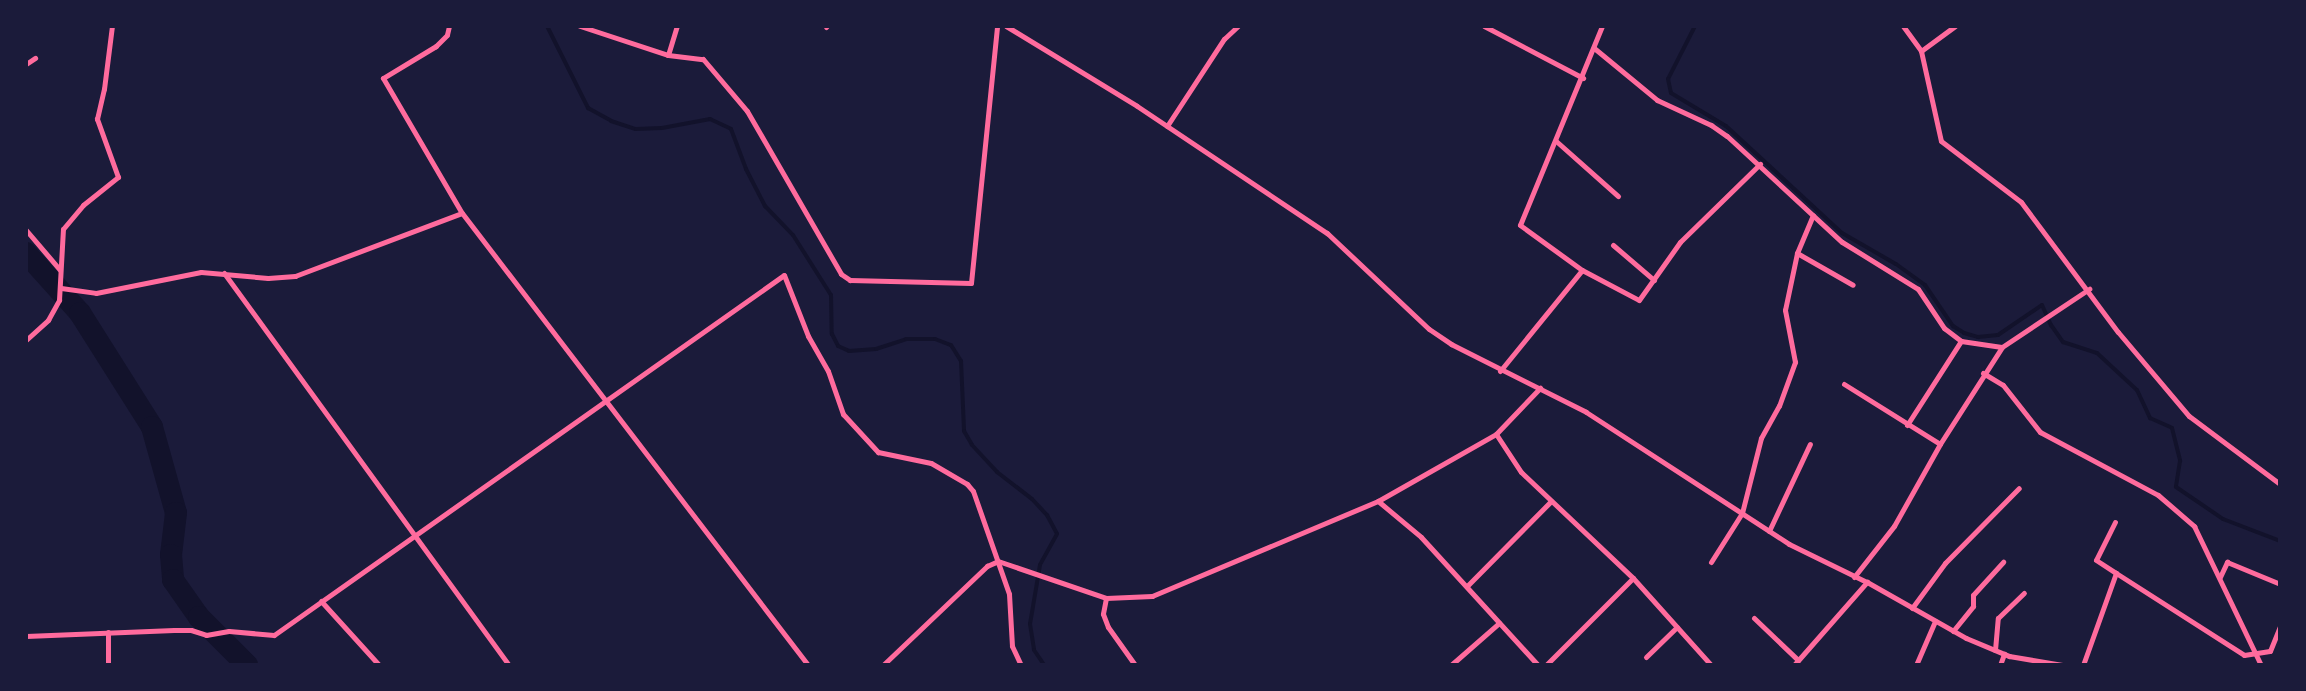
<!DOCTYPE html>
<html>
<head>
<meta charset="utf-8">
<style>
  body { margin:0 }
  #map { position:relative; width:2306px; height:691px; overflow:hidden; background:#1b1b3a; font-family:"DejaVu Sans",sans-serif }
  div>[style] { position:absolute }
  .stream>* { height:4px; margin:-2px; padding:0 2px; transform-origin:2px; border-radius:2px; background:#12122b }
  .river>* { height:22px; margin:-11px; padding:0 11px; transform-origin:11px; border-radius:11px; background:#12122b }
  .minor>* { height:5px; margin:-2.5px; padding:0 2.5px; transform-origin:2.5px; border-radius:2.5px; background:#ff6b9d }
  span { translate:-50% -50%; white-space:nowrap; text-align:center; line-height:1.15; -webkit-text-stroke:5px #1b1b3a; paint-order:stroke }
  .frame { position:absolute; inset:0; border:28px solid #1b1b3a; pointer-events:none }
</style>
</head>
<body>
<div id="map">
  <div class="stream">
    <i style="left:547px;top:26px;width:92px;rotate:63.4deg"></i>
    <i style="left:588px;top:108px;width:26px;rotate:29deg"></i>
    <i style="left:611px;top:121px;width:26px;rotate:18deg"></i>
    <i style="left:636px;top:129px;width:26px;rotate:-2deg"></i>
    <i style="left:662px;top:128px;width:49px;rotate:-10.6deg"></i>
    <i style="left:710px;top:119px;width:23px;rotate:25deg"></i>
    <i style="left:731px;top:129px;width:43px;rotate:69.4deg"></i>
    <i style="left:746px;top:169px;width:42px;rotate:62.8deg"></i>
    <i style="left:765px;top:206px;width:40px;rotate:46deg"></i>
    <i style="left:793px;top:235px;width:71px;rotate:57.7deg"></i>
    <i style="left:831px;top:295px;width:39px;rotate:89deg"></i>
    <i style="left:832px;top:334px;width:13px;rotate:63deg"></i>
    <i style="left:838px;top:346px;width:12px;rotate:24deg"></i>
    <i style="left:849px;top:351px;width:27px;rotate:-4deg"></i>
    <i style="left:876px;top:349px;width:32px;rotate:-18deg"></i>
    <i style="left:906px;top:339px;width:29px"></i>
    <i style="left:935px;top:339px;width:17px;rotate:21deg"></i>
    <i style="left:951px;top:345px;width:19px;rotate:58deg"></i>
    <i style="left:961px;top:361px;width:70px;rotate:87.5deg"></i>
    <i style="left:964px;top:431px;width:16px;rotate:60deg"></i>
    <i style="left:972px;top:445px;width:37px;rotate:47deg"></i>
    <i style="left:997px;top:472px;width:44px;rotate:37.6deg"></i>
    <i style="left:1032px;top:499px;width:22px;rotate:47deg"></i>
    <i style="left:1047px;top:515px;width:21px;rotate:62deg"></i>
    <i style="left:1057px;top:534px;width:35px;rotate:119deg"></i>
    <i style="left:1040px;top:565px;width:60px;rotate:99.6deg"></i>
    <i style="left:1030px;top:624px;width:26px;rotate:81deg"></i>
    <i style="left:1034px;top:650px;width:18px;rotate:56deg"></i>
    <i style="left:1695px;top:26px;width:59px;rotate:117deg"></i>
    <i style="left:1668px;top:79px;width:14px;rotate:78deg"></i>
    <i style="left:1671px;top:93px;width:64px;rotate:31deg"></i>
    <i style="left:1726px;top:126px;width:158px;rotate:42.7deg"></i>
    <i style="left:1842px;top:233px;width:62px;rotate:29.9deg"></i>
    <i style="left:1896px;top:264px;width:36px;rotate:36deg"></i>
    <i style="left:1925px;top:285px;width:50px;rotate:55.7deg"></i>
    <i style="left:1953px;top:326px;width:13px;rotate:32deg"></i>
    <i style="left:1964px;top:333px;width:15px;rotate:16deg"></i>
    <i style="left:1978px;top:337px;width:20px;rotate:-6deg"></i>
    <i style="left:1998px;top:335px;width:53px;rotate:-34.3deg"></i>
    <i style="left:2042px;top:305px;width:22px;rotate:66deg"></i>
    <i style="left:2051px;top:325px;width:21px;rotate:55deg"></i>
    <i style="left:2063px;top:342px;width:36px;rotate:18deg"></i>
    <i style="left:2097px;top:353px;width:54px;rotate:42.8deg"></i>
    <i style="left:2137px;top:390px;width:31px;rotate:65deg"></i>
    <i style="left:2150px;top:418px;width:24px;rotate:24deg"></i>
    <i style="left:2172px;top:428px;width:34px;rotate:76deg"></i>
    <i style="left:2180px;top:461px;width:26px;rotate:99deg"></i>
    <i style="left:2176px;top:487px;width:57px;rotate:34.2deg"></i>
    <i style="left:2223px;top:519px;width:61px;rotate:21.1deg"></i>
  </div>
  <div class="river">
    <i style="left:26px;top:253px;width:81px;rotate:48deg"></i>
    <i style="left:80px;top:313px;width:135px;rotate:57.7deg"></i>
    <i style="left:152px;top:427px;width:89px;rotate:74.4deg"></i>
    <i style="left:176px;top:513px;width:42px;rotate:96.8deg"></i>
    <i style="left:171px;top:555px;width:25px;rotate:85deg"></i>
    <i style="left:173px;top:580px;width:45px;rotate:54.9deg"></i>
    <i style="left:199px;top:617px;width:68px;rotate:45deg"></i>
  </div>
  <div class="minor">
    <i style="left:449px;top:26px;width:9px;rotate:103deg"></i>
    <i style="left:447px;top:35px;width:16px;rotate:135deg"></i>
    <i style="left:436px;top:46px;width:62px;rotate:148.9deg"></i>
    <i style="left:383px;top:78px;width:156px;rotate:59.7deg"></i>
    <i style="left:462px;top:213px;width:569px;rotate:52.57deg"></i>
    <i style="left:580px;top:26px;width:93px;rotate:18.2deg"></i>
    <i style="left:668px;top:55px;width:35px;rotate:7deg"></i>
    <i style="left:703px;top:59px;width:68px;rotate:49.8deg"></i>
    <i style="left:747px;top:111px;width:188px;rotate:60deg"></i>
    <i style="left:841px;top:274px;width:11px;rotate:34deg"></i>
    <i style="left:850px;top:280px;width:121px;rotate:1.4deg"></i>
    <i style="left:971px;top:283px;width:258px;rotate:-84.2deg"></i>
    <i style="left:1006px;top:26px;width:153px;rotate:31.4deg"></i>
    <i style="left:1137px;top:106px;width:229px;rotate:33.8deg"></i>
    <i style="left:1327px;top:233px;width:140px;rotate:43.3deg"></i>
    <i style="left:1429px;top:329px;width:27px;rotate:34deg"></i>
    <i style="left:1451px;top:344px;width:151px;rotate:26.7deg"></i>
    <i style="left:1586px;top:412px;width:242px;rotate:33deg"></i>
    <i style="left:1789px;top:544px;width:87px;rotate:26deg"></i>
    <i style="left:1867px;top:582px;width:114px;rotate:29.5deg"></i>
    <i style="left:1966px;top:638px;width:47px;rotate:22.7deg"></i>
    <i style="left:2009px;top:656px;width:54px;rotate:9.6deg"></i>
    <i style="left:1484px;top:26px;width:112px;rotate:27.7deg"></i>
    <i style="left:1602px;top:26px;width:215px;rotate:112.4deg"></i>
    <i style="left:1520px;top:225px;width:77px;rotate:36deg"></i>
    <i style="left:1582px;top:270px;width:64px;rotate:27.8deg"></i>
    <i style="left:1639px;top:300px;width:71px;rotate:-54.7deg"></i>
    <i style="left:1680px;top:242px;width:112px;rotate:-44.3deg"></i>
    <i style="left:1903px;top:26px;width:31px;rotate:54deg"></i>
    <i style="left:1921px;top:51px;width:92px;rotate:77.5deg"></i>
    <i style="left:1941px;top:141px;width:101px;rotate:37.3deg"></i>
    <i style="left:2021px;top:202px;width:162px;rotate:53.3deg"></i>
    <i style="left:2118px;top:332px;width:110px;rotate:49.8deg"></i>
    <i style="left:2189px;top:416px;width:114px;rotate:36.8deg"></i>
    <i style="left:826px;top:27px;width:1px;rotate:-45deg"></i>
    <i style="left:1594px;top:48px;width:82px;rotate:39.5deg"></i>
    <i style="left:1657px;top:100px;width:60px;rotate:24.8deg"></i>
    <i style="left:1711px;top:125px;width:19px;rotate:35deg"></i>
    <i style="left:1727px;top:136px;width:156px;rotate:42.7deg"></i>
    <i style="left:1842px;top:242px;width:89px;rotate:31.7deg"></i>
    <i style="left:1918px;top:289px;width:47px;rotate:56.3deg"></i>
    <i style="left:1944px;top:328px;width:21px;rotate:37deg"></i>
    <i style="left:1961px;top:341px;width:41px;rotate:8.3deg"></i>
    <i style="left:1921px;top:51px;width:42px;rotate:-36.3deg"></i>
    <i style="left:668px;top:55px;width:30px;rotate:-73deg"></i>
    <i style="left:26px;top:64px;width:11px;rotate:-34deg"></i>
    <i style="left:1167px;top:126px;width:104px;rotate:-56.8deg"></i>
    <i style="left:1224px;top:39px;width:19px;rotate:-43deg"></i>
    <i style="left:1556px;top:141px;width:83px;rotate:41.6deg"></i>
    <i style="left:26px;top:230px;width:52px;rotate:49.6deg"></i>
    <i style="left:1613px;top:245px;width:54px;rotate:40.5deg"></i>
    <i style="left:1797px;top:253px;width:64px;rotate:29.7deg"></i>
    <i style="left:224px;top:273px;width:485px;rotate:54deg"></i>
    <i style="left:61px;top:288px;width:35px;rotate:8deg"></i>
    <i style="left:96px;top:293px;width:107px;rotate:-11.3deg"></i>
    <i style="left:201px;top:272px;width:67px;rotate:5.1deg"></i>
    <i style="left:268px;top:278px;width:27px;rotate:-4deg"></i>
    <i style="left:295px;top:276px;width:178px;rotate:-20.7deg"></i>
    <i style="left:26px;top:340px;width:30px;rotate:-42deg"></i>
    <i style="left:48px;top:320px;width:23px;rotate:-61deg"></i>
    <i style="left:59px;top:300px;width:71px;rotate:-86.8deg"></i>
    <i style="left:63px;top:229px;width:31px;rotate:-50deg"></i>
    <i style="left:83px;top:205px;width:45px;rotate:-38.7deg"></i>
    <i style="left:118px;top:177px;width:62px;rotate:-109.9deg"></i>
    <i style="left:97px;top:119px;width:31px;rotate:-77deg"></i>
    <i style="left:104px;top:89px;width:64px;rotate:-82.8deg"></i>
    <i style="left:1500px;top:371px;width:130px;rotate:-50.9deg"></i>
    <i style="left:1983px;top:373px;width:23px;rotate:31deg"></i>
    <i style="left:2003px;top:385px;width:60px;rotate:51.8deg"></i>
    <i style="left:2040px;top:432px;width:134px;rotate:28.1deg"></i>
    <i style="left:2158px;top:495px;width:48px;rotate:40.7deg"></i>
    <i style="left:2194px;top:526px;width:154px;rotate:64.3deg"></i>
    <i style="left:1844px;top:384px;width:113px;rotate:32deg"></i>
    <i style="left:1907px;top:425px;width:100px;rotate:-57.3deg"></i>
    <i style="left:1496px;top:434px;width:45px;rotate:56.7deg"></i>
    <i style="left:1521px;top:472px;width:154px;rotate:43.4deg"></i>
    <i style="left:1633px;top:578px;width:117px;rotate:48.1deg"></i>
    <i style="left:1378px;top:501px;width:56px;rotate:39.9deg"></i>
    <i style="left:1421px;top:537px;width:173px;rotate:47.6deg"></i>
    <i style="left:2115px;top:522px;width:42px;rotate:116.6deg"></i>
    <i style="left:2096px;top:560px;width:24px;rotate:33deg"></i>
    <i style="left:1769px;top:531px;width:96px;rotate:-64.8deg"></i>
    <i style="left:1711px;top:562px;width:58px;rotate:-57.7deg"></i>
    <i style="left:1742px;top:513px;width:77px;rotate:-75.8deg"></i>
    <i style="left:1761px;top:438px;width:37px;rotate:-61deg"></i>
    <i style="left:1779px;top:406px;width:47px;rotate:-70deg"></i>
    <i style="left:1795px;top:362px;width:53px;rotate:-100.9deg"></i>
    <i style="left:1785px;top:310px;width:58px;rotate:-78.1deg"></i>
    <i style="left:1797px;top:253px;width:41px;rotate:-67.2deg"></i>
    <i style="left:1854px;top:577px;width:65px;rotate:-51.9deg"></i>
    <i style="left:1894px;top:526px;width:94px;rotate:-60.7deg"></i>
    <i style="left:1940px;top:444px;width:115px;rotate:-57.4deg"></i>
    <i style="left:2002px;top:347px;width:105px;rotate:-33.7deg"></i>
    <i style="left:2220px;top:577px;width:17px;rotate:-65deg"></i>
    <i style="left:2227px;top:562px;width:57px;rotate:22.5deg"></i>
    <i style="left:1468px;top:585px;width:118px;rotate:-45.3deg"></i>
    <i style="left:1106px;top:598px;width:16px;rotate:101deg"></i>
    <i style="left:1103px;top:614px;width:14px;rotate:69deg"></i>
    <i style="left:1108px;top:627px;width:47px;rotate:54.6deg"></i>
    <i style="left:321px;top:601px;width:86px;rotate:47.8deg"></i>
    <i style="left:1912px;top:608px;width:56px;rotate:-53.7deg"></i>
    <i style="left:1945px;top:563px;width:105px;rotate:-45.4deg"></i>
    <i style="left:1754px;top:618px;width:61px;rotate:43.7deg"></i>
    <i style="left:1953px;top:631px;width:32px;rotate:-51deg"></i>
    <i style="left:1973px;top:606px;width:11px;rotate:-90deg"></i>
    <i style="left:1973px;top:595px;width:45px;rotate:-47.7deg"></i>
    <i style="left:108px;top:632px;width:33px;rotate:90deg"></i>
    <i style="left:26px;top:636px;width:148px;rotate:-2.3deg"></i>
    <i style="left:174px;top:630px;width:17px"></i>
    <i style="left:191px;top:630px;width:16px;rotate:18deg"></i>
    <i style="left:206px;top:635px;width:23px;rotate:-10deg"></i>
    <i style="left:229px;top:631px;width:45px;rotate:5.1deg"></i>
    <i style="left:274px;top:635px;width:624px;rotate:-35.22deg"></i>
    <i style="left:784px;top:275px;width:66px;rotate:68.5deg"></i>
    <i style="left:808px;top:336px;width:40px;rotate:60.3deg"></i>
    <i style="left:828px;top:371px;width:46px;rotate:70.8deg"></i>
    <i style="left:843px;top:414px;width:52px;rotate:47.4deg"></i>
    <i style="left:878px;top:452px;width:54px;rotate:11.7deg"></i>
    <i style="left:931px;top:463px;width:42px;rotate:30.3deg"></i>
    <i style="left:967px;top:484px;width:9px;rotate:49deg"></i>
    <i style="left:973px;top:491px;width:109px;rotate:70.7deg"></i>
    <i style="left:1009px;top:594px;width:52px;rotate:86.7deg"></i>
    <i style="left:1012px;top:646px;width:21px;rotate:65deg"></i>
    <i style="left:1995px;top:650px;width:32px;rotate:-85deg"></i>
    <i style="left:1998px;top:618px;width:36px;rotate:-44deg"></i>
    <i style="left:1646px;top:657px;width:43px;rotate:-44.1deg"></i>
    <i style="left:883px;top:665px;width:144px;rotate:-43.6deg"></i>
    <i style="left:987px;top:566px;width:12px;rotate:-24deg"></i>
    <i style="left:998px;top:561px;width:114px;rotate:18.9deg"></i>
    <i style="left:1106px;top:598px;width:46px;rotate:-2.5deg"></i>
    <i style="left:1152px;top:596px;width:245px;rotate:-22.8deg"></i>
    <i style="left:1378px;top:501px;width:136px;rotate:-29.6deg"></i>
    <i style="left:1496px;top:434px;width:64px;rotate:-46.3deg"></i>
    <i style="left:1451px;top:665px;width:64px;rotate:-41.2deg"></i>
    <i style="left:1546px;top:665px;width:123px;rotate:-45deg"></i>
    <i style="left:1794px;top:665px;width:111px;rotate:-48.7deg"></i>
    <i style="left:1916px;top:665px;width:48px;rotate:-66.6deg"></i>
    <i style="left:2000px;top:665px;width:12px;rotate:-70deg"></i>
    <i style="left:2083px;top:665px;width:98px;rotate:-70.3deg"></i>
    <i style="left:2116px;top:573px;width:152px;rotate:32.6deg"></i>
    <i style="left:2244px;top:655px;width:26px;rotate:-9deg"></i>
    <i style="left:2270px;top:651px;width:27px;rotate:-68deg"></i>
  </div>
  <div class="frame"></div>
</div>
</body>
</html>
